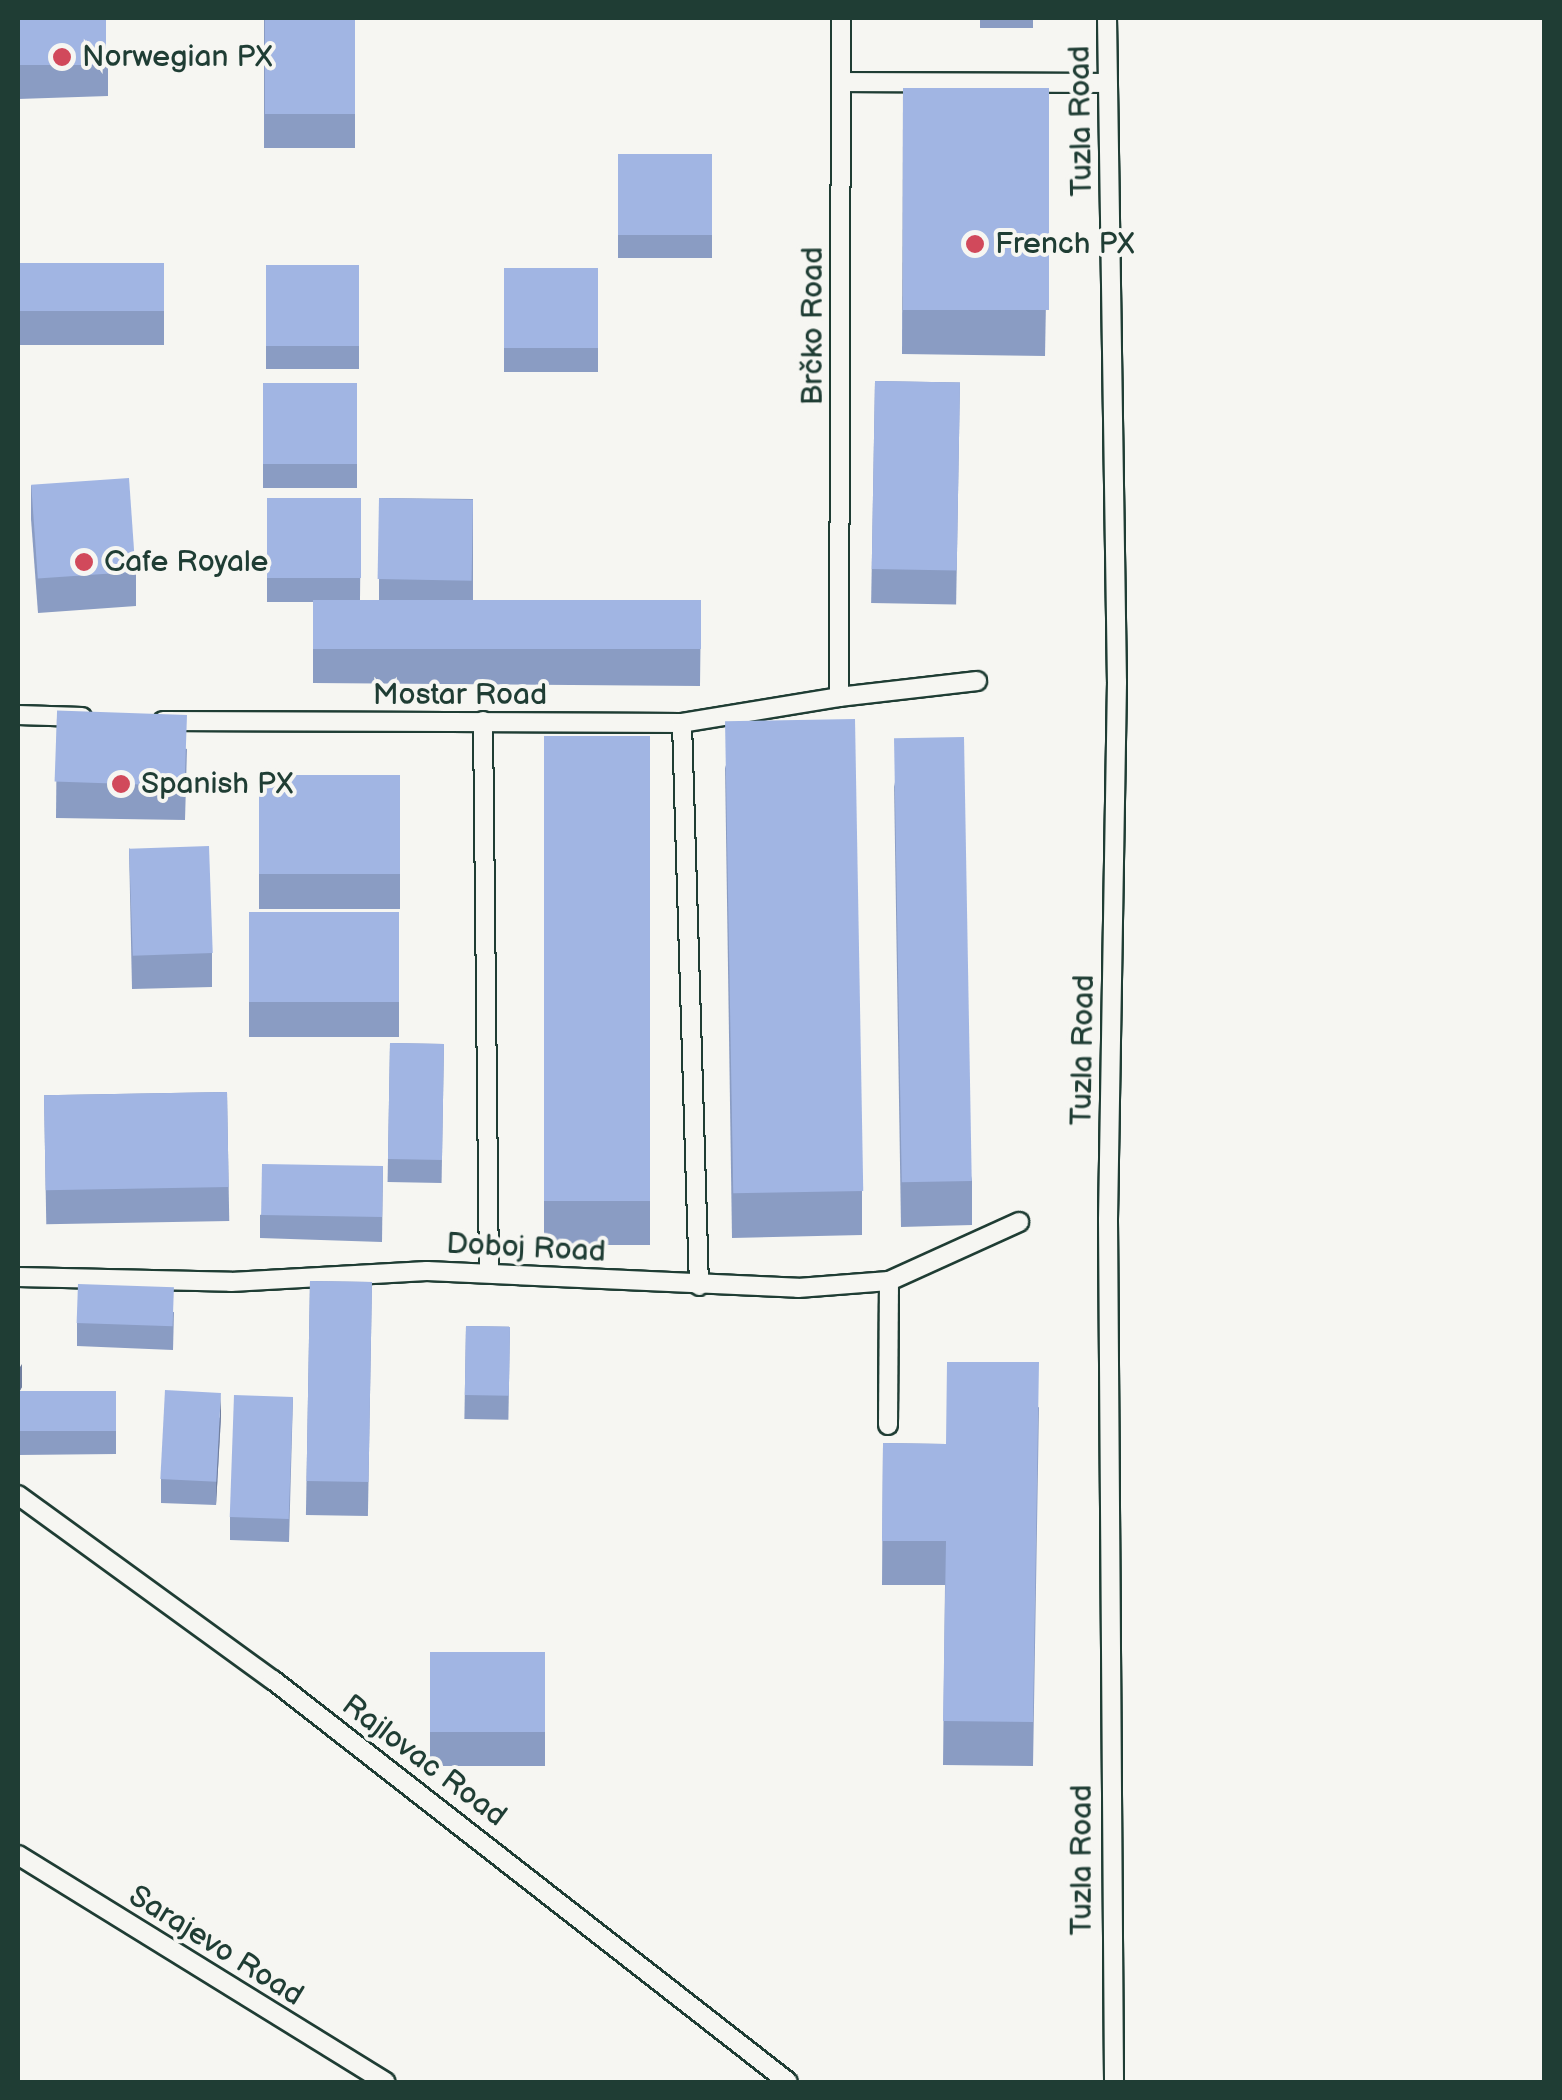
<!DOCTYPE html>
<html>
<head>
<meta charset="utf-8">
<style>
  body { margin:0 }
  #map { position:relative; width:1562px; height:2100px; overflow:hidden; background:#f6f6f2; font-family:"Balsamiq Sans",sans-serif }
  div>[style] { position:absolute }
  .roads { filter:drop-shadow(2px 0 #1f3d34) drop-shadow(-2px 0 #1f3d34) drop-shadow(0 2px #1f3d34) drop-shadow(0 -2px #1f3d34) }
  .service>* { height:18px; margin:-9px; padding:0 9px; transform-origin:9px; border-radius:9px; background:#f6f6f2 }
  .wall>* { inset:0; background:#8a9cc3; transform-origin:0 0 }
  .shaded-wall>* { inset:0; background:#717f9f }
  .building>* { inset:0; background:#a1b5e3; transform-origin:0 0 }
  .dots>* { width:28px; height:28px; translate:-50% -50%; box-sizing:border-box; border:5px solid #f6f6f2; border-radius:50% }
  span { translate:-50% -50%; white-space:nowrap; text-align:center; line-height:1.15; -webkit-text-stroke:8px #f6f6f2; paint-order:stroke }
  .poi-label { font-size:30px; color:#1f3d34 }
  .left { translate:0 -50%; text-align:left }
  .street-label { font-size:30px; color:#1f3d34 }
  .frame { position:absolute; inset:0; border:20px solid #1f3d34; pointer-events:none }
</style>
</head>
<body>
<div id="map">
  <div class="roads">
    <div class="service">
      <i style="left:1107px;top:18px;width:664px;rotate:89.14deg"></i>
      <i style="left:1117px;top:682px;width:538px;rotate:90.96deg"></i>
      <i style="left:1108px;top:1220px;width:862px;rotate:89.6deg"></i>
      <i style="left:843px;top:82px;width:264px;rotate:0.2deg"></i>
      <i style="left:839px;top:697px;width:139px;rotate:-6.6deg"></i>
      <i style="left:18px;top:715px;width:64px;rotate:1.8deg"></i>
      <i style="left:163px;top:721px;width:519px;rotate:0.22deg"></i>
      <i style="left:682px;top:723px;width:159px;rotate:-9.4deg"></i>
      <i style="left:839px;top:697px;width:679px;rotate:-89.83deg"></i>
      <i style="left:483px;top:721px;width:551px;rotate:89.38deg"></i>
      <i style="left:682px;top:723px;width:563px;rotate:88.27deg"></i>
      <i style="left:18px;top:1277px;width:213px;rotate:1.3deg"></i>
      <i style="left:231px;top:1282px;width:196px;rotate:-3.2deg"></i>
      <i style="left:427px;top:1271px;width:371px;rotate:2.6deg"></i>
      <i style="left:798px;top:1288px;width:91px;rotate:-4.4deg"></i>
      <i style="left:889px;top:1281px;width:143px;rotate:-24.4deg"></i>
      <i style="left:888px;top:1425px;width:144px;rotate:-89.6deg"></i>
      <i style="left:18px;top:1495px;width:315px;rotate:36deg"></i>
      <i style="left:273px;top:1680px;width:653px;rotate:37.97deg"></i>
      <i style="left:18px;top:1855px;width:432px;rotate:31.7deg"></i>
    </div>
  </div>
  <div class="wall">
    <i style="clip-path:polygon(18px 18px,108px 62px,108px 96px,18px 99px)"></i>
    <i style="left:264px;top:18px;width:91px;height:130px"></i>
    <i style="left:980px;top:18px;width:53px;height:10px"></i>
    <i style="clip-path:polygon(903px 88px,1049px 133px,1045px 356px,902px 354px)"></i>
    <i style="left:618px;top:154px;width:94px;height:104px"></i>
    <i style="left:164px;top:263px;width:82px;height:146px;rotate:90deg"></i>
    <i style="left:266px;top:265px;width:93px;height:104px"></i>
    <i style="left:504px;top:268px;width:94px;height:104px"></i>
    <i style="left:875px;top:381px;width:85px;height:222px;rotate:1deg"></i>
    <i style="left:263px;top:383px;width:94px;height:105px"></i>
    <i style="clip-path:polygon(31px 485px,136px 572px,136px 606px,38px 613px,31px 519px)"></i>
    <i style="clip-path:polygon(267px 498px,361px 498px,360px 600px,379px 600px,379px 498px,473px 499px,473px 600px,701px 602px,700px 686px,313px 683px,313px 602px,267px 602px)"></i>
    <i style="clip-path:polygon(57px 716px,187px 749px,185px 820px,56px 818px)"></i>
    <i style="left:544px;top:736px;width:106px;height:509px"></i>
    <i style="clip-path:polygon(725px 765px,862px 1191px,862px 1235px,732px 1238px)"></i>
    <i style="left:400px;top:775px;width:134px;height:141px;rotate:90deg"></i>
    <i style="clip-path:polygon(894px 782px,972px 1181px,972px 1225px,901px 1227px)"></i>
    <i style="clip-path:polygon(129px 848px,212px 953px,212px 987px,132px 989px)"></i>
    <i style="left:249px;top:912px;width:150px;height:125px"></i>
    <i style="left:390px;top:1043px;width:54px;height:139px;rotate:1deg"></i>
    <i style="left:227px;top:1092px;width:129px;height:183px;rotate:89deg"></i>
    <i style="clip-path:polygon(383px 1166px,382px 1242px,260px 1238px,260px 1215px)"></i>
    <i style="left:310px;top:1281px;width:62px;height:234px;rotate:1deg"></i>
    <i style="clip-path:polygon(174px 1312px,173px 1350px,77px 1346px,77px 1323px)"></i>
    <i style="left:466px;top:1326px;width:44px;height:93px;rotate:1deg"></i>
    <i style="clip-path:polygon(18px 1361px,22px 1387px,19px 1392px,116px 1391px,116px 1454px,18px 1455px)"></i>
    <i style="clip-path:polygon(293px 1397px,289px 1542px,230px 1540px,230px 1517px)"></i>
    <i style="clip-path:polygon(1039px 1407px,1033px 1766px,943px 1765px,945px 1585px,882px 1585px,883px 1443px,946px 1444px)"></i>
    <i style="clip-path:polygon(221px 1416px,216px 1505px,161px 1503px,161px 1479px)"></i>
    <i style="left:545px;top:1652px;width:114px;height:115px;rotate:90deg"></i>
  </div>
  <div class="shaded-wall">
    <i style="clip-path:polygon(22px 1364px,22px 1387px,18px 1394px,18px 1370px)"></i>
    <i style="clip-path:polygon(221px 1393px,221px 1416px,216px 1505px,216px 1482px)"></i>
  </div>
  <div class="building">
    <i style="left:18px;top:18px;width:88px;height:47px"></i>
    <i style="left:265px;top:18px;width:90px;height:96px"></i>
    <i style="left:903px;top:88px;width:146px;height:222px"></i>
    <i style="left:618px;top:154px;width:94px;height:81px"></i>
    <i style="left:164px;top:263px;width:48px;height:146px;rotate:90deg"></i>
    <i style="left:266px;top:265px;width:93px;height:81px"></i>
    <i style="left:504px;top:268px;width:94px;height:80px"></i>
    <i style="left:875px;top:381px;width:85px;height:188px;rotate:1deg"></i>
    <i style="left:263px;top:383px;width:94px;height:81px"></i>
    <i style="left:129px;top:478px;width:94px;height:98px;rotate:86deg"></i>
    <i style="left:267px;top:498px;width:94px;height:80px"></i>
    <i style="left:379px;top:498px;width:94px;height:81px;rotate:1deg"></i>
    <i style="left:313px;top:600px;width:388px;height:49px"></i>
    <i style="left:187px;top:715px;width:71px;height:130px;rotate:92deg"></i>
    <i style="left:855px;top:719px;width:472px;height:130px;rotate:89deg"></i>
    <i style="left:544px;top:736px;width:106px;height:465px"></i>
    <i style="left:964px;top:737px;width:444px;height:70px;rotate:89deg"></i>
    <i style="left:400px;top:775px;width:99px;height:141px;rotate:90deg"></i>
    <i style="left:209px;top:846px;width:107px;height:80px;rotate:88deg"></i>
    <i style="left:249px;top:912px;width:150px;height:90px"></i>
    <i style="left:390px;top:1043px;width:54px;height:116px;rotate:1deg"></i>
    <i style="left:227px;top:1092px;width:95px;height:183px;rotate:89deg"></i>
    <i style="left:262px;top:1164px;width:121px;height:51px;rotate:1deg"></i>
    <i style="left:310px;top:1281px;width:62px;height:200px;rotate:1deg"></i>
    <i style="left:78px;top:1284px;width:96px;height:39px;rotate:2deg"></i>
    <i style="left:466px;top:1326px;width:44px;height:69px;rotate:1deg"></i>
    <i style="clip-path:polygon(947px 1362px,1039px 1362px,1033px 1722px,943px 1721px,946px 1541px,882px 1541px,883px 1443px,946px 1444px)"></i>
    <i style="left:165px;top:1390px;width:56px;height:89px;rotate:3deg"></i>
    <i style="left:116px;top:1391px;width:40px;height:98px;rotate:90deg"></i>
    <i style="left:234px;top:1395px;width:59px;height:122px;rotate:2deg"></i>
    <i style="left:545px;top:1652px;width:80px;height:115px;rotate:90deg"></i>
  </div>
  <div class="dots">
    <i style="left:62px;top:57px;background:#d1495b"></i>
    <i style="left:975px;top:244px;background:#d1495b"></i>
    <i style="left:84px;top:562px;background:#d1495b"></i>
    <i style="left:121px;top:784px;background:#d1495b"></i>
  </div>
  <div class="poi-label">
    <span class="left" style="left:82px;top:57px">Norwegian PX</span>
    <span class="left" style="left:995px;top:244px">French PX</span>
    <span class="left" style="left:104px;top:562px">Cafe Royale</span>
    <span class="left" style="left:141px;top:784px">Spanish PX</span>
  </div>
  <div class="street-label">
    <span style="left:1081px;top:121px;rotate:-91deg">Tuzla Road</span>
    <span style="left:813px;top:326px;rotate:-90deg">Brčko Road</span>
    <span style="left:460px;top:695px">Mostar Road</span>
    <span style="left:1083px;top:1050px;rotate:-89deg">Tuzla Road</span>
    <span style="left:526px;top:1248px;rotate:3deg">Doboj Road</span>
    <span style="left:424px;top:1761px;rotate:37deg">Rajlovac Road</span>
    <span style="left:1082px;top:1860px;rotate:-90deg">Tuzla Road</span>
    <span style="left:216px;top:1946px;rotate:32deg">Sarajevo Road</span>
  </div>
  <div class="frame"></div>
</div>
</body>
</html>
